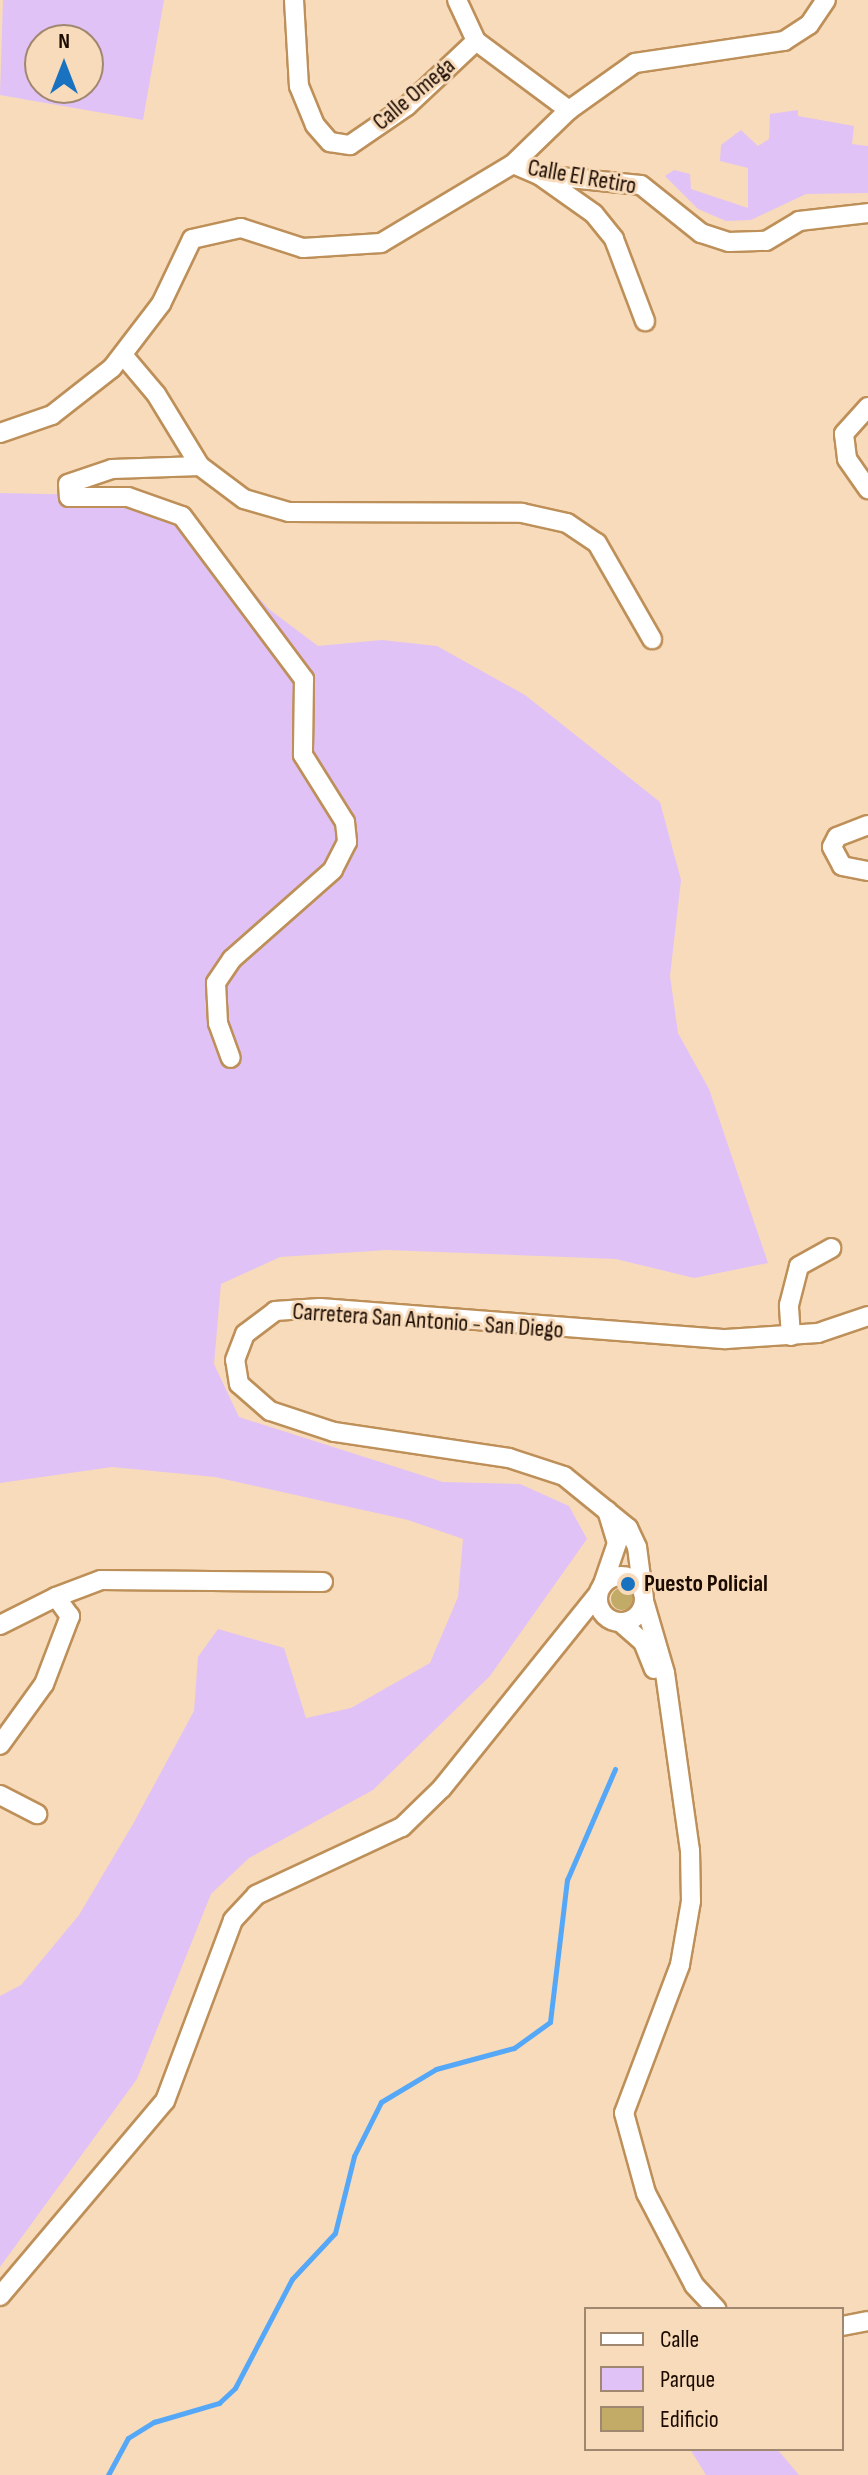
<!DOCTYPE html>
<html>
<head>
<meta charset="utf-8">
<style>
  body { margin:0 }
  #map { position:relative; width:868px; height:2475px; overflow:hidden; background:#f8dbba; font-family:"Sofia Sans Condensed",sans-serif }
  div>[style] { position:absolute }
  .green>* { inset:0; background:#e0c2f7 }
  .stream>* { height:5px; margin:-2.5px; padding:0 2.5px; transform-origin:2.5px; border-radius:2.5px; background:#55a7f8 }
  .building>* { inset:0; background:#c2aa67 }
  .round { border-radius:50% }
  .roads { filter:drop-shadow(2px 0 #be9059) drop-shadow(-2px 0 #be9059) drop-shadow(0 2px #be9059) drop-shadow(0 -2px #be9059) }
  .minor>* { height:18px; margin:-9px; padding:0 9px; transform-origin:9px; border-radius:9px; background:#fff }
  .minor>.ring { margin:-9px; padding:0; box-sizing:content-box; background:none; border:18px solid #fff; border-radius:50% }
  .dots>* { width:22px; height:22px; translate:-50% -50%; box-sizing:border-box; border:4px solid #f8dbba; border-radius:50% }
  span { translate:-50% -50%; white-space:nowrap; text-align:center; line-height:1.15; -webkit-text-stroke:6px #f8dbba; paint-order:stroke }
  .street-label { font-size:24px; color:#1b0a00 }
  .poi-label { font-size:24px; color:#1b0a00; font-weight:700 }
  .left { translate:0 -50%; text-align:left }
  .legend { position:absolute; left:584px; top:2307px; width:260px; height:144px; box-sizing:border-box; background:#f8dbba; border:2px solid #a08770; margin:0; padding:10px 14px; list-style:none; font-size:24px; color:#1b0a00 }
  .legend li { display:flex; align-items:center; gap:16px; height:40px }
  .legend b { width:40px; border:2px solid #a08770 }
  .north { position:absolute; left:24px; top:24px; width:80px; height:80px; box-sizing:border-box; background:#f8dbba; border:2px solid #a08770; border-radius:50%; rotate:0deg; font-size:22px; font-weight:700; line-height:32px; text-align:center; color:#1b0a00 }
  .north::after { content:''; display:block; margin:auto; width:28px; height:36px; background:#1972c0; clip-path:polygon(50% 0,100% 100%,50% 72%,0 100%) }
</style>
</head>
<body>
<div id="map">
  <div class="green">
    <i style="clip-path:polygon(evenodd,3px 0,164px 0,143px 120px,0 95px,3px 0,88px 40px,88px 88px,40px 88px,40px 40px,88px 40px)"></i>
    <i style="clip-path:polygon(798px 110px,798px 116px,854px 126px,852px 144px,868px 146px,868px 193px,806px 194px,751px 220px,726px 221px,698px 209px,665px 176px,674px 170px,690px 174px,691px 189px,748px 208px,748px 168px,720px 161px,721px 145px,741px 130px,758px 146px,769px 139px,770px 114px)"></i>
    <i style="clip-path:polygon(0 493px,135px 496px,222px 558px,270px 610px,318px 646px,382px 640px,437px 646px,525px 695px,660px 802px,681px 880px,670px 976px,678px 1033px,709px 1089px,768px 1263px,694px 1278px,616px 1259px,387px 1250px,280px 1257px,221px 1284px,214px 1364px,239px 1417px,443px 1482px,520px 1484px,569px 1506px,587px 1539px,490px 1676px,373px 1790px,249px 1858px,211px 1894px,137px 2079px,0 2267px,0 1996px,21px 1985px,79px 1915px,133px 1824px,194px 1711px,198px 1657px,218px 1629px,284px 1648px,306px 1718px,351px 1708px,430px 1663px,458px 1597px,463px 1539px,408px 1520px,215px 1477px,112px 1467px,0 1483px)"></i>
    <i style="clip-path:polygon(690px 2449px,777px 2449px,799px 2475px,706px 2475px)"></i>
  </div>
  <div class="stream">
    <i style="left:108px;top:2475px;width:42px;rotate:-61.6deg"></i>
    <i style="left:128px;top:2438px;width:31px;rotate:-32deg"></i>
    <i style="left:154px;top:2422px;width:68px;rotate:-16.3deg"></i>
    <i style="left:219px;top:2403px;width:22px;rotate:-43deg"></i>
    <i style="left:235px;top:2388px;width:123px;rotate:-62.4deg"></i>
    <i style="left:292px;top:2279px;width:63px;rotate:-46.9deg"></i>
    <i style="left:335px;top:2233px;width:79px;rotate:-76.1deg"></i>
    <i style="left:354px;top:2156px;width:60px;rotate:-63.4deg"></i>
    <i style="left:381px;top:2102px;width:64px;rotate:-31deg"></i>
    <i style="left:436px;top:2069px;width:81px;rotate:-15.1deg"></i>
    <i style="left:514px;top:2048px;width:44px;rotate:-35.8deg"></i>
    <i style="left:550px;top:2022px;width:143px;rotate:-83.2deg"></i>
    <i style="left:567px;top:1880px;width:121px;rotate:-66.6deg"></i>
  </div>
  <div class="building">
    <i class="round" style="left:611px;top:1588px;width:22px;height:22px"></i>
  </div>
  <div class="roads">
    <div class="minor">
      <i style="left:294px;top:0;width:86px;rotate:86.7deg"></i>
      <i style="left:299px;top:86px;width:42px;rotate:67.7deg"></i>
      <i style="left:315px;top:125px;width:23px;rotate:49deg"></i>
      <i style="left:330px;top:142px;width:20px;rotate:9deg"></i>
      <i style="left:350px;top:145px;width:69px;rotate:-34.4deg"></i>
      <i style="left:407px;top:106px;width:95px;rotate:-43.3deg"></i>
      <i style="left:457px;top:0;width:45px;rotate:65.1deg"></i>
      <i style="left:476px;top:41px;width:116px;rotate:36.6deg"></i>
      <i style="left:513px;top:164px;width:28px;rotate:23deg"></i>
      <i style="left:539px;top:175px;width:102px;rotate:5.6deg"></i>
      <i style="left:641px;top:185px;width:77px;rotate:38.7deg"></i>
      <i style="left:701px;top:233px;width:29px;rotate:18deg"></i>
      <i style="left:729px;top:242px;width:37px;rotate:-2deg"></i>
      <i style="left:766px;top:241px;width:39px;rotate:-31deg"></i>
      <i style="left:799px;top:221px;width:69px;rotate:-6.6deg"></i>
      <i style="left:539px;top:175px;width:67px;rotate:35.3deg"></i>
      <i style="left:594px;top:214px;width:32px;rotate:51deg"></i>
      <i style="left:614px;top:239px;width:88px;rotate:69.3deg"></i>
      <i style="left:123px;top:355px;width:51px;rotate:49.8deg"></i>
      <i style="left:156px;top:394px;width:84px;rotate:58.6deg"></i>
      <i style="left:200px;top:466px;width:55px;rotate:36.9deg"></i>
      <i style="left:244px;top:499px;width:47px;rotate:16.1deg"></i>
      <i style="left:289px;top:512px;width:233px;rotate:0.2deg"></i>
      <i style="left:522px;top:513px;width:46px;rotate:12.5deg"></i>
      <i style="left:567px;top:523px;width:36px;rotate:34deg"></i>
      <i style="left:597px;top:543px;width:111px;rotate:60.2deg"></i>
      <i style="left:868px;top:407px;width:36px;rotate:132deg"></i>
      <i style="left:844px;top:434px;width:25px;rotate:83deg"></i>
      <i style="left:847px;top:459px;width:37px;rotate:55deg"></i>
      <i style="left:0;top:433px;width:55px;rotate:-19.1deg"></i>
      <i style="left:52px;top:415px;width:76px;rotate:-38.1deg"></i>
      <i style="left:112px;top:368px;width:81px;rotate:-52.6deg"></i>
      <i style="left:161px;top:304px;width:72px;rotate:-64.5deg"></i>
      <i style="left:192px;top:239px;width:50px;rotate:-12.7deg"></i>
      <i style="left:241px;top:228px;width:65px;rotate:17.9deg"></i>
      <i style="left:303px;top:248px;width:78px;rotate:-3.7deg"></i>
      <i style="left:381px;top:243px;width:154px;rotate:-30.9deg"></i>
      <i style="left:513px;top:164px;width:78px;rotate:-44deg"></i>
      <i style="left:569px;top:110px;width:81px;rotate:-35.5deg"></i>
      <i style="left:635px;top:63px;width:151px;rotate:-8.4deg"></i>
      <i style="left:784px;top:41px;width:30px;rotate:-33deg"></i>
      <i style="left:809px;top:25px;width:30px;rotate:-56deg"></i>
      <i style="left:200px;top:466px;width:88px;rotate:178deg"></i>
      <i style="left:112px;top:469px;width:46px;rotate:161.2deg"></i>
      <i style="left:68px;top:484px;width:13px;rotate:86deg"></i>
      <i style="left:69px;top:497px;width:59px"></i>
      <i style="left:128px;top:497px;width:57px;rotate:19.4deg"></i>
      <i style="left:182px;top:516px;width:204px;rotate:53.2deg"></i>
      <i style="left:304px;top:679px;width:76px;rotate:90.8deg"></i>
      <i style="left:303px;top:755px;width:79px;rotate:57.9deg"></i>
      <i style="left:345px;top:822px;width:20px;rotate:84deg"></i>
      <i style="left:347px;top:842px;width:31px;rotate:117deg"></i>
      <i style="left:333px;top:870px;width:135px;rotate:138.6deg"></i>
      <i style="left:232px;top:959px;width:29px;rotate:124deg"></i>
      <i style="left:216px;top:983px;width:40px;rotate:87.1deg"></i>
      <i style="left:218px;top:1023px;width:37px;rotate:70deg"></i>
      <i style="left:868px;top:825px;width:33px;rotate:159deg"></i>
      <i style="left:837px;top:837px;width:11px;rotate:117deg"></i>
      <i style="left:832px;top:847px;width:21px;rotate:62deg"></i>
      <i style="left:842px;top:866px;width:26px;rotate:11deg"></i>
      <i style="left:791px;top:1336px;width:31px;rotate:-94deg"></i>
      <i style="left:789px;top:1305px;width:40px;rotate:-75.6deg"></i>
      <i style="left:799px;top:1266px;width:37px;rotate:-29deg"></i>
      <i class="ring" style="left:598px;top:1576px;width:28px;height:28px"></i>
      <i style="left:603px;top:1584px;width:43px;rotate:-71.1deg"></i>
      <i style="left:617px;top:1543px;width:34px;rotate:-107deg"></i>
      <i style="left:643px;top:1593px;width:46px;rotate:-97.4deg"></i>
      <i style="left:637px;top:1547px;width:21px;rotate:-115deg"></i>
      <i style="left:628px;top:1528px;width:82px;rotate:-140.9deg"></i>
      <i style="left:564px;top:1476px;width:58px;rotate:-161.9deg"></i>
      <i style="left:509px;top:1458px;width:177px;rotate:-171.5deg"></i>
      <i style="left:334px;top:1432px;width:67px;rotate:-161.8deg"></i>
      <i style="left:270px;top:1411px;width:41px;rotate:-138.9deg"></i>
      <i style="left:239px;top:1384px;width:24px;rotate:-99deg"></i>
      <i style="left:235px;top:1360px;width:28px;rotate:-69deg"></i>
      <i style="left:245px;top:1334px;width:38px;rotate:-37deg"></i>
      <i style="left:275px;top:1311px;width:45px;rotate:-3.8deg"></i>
      <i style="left:320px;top:1308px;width:407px;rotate:4.4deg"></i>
      <i style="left:726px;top:1339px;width:92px;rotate:-3.7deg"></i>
      <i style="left:818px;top:1333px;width:53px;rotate:-18.8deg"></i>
      <i style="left:56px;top:1597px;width:48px;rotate:-20.7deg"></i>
      <i style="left:101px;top:1580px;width:222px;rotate:0.5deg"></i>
      <i style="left:644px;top:1601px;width:75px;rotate:73.7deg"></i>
      <i style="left:665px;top:1673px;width:179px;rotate:82deg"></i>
      <i style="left:690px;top:1850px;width:51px;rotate:88.9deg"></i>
      <i style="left:691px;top:1901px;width:65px;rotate:99.8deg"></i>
      <i style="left:680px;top:1965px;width:158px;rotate:110.7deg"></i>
      <i style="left:624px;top:2113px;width:83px;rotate:74.6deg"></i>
      <i style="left:646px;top:2193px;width:104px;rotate:62.4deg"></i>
      <i style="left:694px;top:2285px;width:33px;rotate:47deg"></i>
      <i style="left:620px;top:1622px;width:30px;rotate:41deg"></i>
      <i style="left:643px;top:1642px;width:29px;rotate:68deg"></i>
      <i style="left:0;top:1625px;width:63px;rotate:-26.6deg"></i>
      <i style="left:56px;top:1597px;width:24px;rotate:54deg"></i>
      <i style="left:70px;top:1616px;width:73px;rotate:110.9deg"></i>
      <i style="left:44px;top:1684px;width:75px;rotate:125.8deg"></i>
      <i style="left:0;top:1795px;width:42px;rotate:27.2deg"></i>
      <i style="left:0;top:2296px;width:255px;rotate:-49.8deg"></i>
      <i style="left:165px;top:2101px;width:193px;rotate:-69.4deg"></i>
      <i style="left:233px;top:1920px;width:34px;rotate:-47deg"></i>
      <i style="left:256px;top:1895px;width:161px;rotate:-25deg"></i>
      <i style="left:402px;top:1827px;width:56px;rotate:-44.3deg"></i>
      <i style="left:442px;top:1788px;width:249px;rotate:-51.2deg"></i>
      <i style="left:842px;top:2326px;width:26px;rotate:-11deg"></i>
    </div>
  </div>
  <div class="dots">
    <i style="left:628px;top:1584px;background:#1972c0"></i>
  </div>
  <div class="street-label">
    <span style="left:414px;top:94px;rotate:-40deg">Calle Omega</span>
    <span style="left:582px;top:177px;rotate:10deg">Calle El Retiro</span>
    <span style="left:428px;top:1321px;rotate:4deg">Carretera San Antonio - San Diego</span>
  </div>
  <div class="poi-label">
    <span class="left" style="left:644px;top:1584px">Puesto Policial</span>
  </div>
  <ul class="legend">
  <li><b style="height:10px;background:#fff"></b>Calle</li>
  <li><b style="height:22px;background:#e0c2f7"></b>Parque</li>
  <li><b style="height:22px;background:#c2aa67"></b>Edificio</li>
  </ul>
  <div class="north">N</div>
</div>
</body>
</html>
